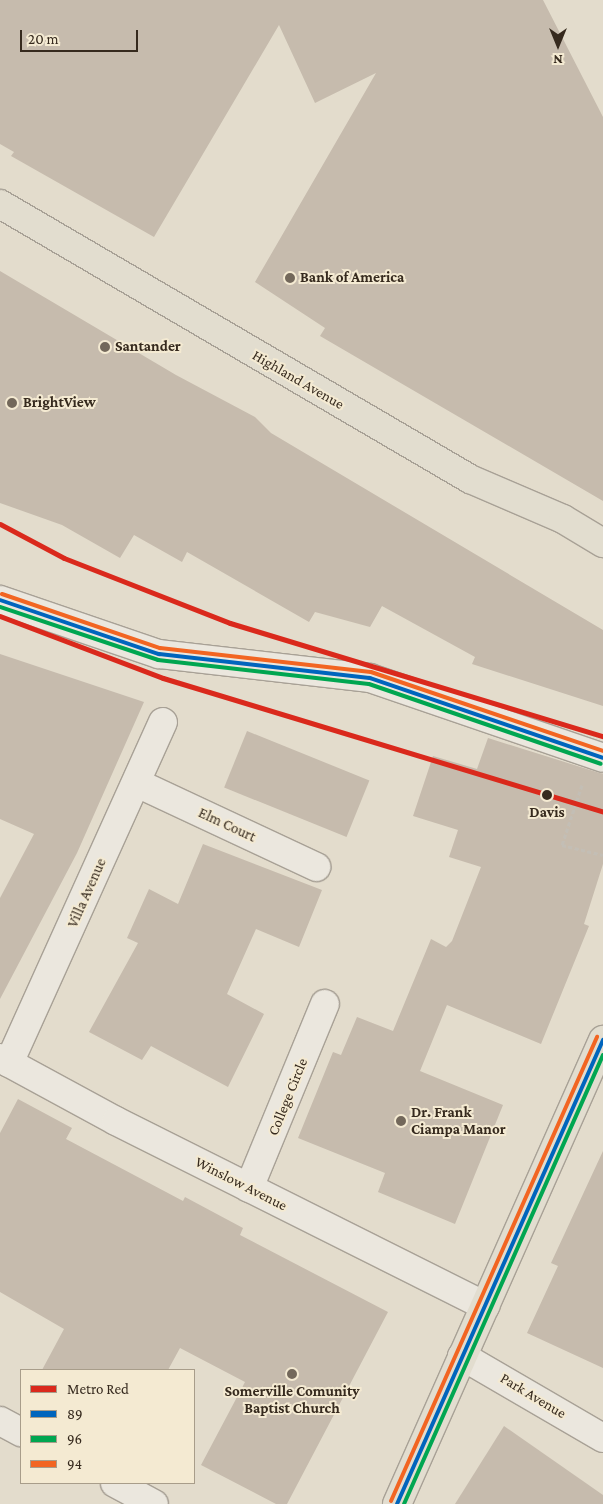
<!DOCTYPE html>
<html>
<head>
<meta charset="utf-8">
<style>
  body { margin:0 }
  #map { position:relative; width:603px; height:1504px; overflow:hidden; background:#e3dccc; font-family:"Crimson Pro",serif }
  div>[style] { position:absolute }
  .building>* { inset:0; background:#c6bbad; transform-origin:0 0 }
  .path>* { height:3px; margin-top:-1.5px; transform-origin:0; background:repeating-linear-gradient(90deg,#c3beb5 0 4px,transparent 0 6.5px) }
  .roads { filter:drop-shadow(1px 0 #a8a196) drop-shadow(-1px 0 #a8a196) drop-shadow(0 1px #a8a196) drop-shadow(0 -1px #a8a196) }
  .minor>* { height:28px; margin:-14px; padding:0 14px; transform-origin:14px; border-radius:14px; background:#ebe7de }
  .major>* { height:28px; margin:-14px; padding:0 14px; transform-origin:14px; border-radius:14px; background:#e2ddcf }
  .bus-1>* { height:4px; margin:-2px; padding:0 2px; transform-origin:2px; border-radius:2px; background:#0065bd }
  .bus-2>* { height:4px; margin:-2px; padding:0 2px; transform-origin:2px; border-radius:2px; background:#00a651 }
  .bus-3>* { height:4px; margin:-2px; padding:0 2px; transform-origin:2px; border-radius:2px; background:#f26522 }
  .metro-1>* { height:5px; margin:-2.5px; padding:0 2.5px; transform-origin:2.5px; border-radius:2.5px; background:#da291c }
  .dots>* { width:14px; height:14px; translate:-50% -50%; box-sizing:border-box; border:2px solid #f4ead2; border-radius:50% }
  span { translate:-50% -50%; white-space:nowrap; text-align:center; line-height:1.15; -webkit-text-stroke:4px #f4ead2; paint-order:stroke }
  .poi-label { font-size:15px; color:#362a1e; font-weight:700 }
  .left { translate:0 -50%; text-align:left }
  .street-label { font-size:15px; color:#362a1e }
  .stop-label { font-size:15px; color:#362a1e; font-weight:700 }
  .legend { position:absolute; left:20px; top:1369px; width:175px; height:115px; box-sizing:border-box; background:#f4ead2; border:1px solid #a89d8a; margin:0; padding:6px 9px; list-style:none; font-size:15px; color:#362a1e }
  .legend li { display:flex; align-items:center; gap:10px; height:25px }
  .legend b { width:25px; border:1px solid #a89d8a }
  .north { position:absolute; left:533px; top:20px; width:50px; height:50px; -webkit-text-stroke:4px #f4ead2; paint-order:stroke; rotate:180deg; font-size:14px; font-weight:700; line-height:20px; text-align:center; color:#362a1e }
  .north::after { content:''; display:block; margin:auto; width:18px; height:22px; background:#362a1e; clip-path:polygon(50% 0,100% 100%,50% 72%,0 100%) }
  .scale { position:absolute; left:20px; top:30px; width:118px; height:22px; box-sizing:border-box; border:2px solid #362a1e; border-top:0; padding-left:6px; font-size:15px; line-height:18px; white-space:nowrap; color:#362a1e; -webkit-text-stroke:4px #f4ead2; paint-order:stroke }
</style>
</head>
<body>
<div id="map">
  <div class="building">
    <i style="clip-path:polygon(0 0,543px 0,603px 117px,603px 501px,320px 336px,325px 328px,255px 282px,376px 73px,315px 103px,279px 25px,154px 237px,11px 156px,14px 152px,0 144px)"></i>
    <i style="clip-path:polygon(0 271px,176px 375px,255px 417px,271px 433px,603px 630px,603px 706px,472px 664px,475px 657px,382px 606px,370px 627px,315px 612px,309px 622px,187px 552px,182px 562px,134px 535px,120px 558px,62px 525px,0 503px)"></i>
    <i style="clip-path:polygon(0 654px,144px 702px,77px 853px,0 999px,0 898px,34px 834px,0 819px)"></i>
    <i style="left:247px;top:731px;width:132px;height:61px;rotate:22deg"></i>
    <i style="clip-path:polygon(488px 738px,603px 774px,603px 864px,584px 924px,589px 926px,541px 1044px,447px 1005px,420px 1071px,503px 1105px,455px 1224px,378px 1192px,385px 1173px,298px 1138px,333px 1052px,341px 1055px,357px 1017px,393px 1031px,431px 939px,446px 947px,452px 941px,481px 867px,449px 857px,458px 830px,413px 816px,433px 756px,477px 769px)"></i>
    <i style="clip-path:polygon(203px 844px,322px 890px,299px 947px,256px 929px,227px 994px,264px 1014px,228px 1087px,151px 1046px,142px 1060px,89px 1032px,138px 943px,127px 938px,149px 889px,178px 904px)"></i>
    <i style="clip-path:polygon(18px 1099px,72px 1128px,66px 1139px,183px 1201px,185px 1197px,243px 1228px,240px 1235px,388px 1312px,287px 1504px,276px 1504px,201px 1465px,245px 1382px,180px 1348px,168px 1370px,42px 1370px,64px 1329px,0 1292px,0 1133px)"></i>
    <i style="clip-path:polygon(603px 1151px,603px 1368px,527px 1333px,558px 1266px,551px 1263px)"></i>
    <i style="clip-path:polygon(504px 1426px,603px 1495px,603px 1504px,455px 1504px)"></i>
  </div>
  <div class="path">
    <i style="left:582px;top:785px;width:63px;rotate:108.4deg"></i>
    <i style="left:562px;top:845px;width:42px;rotate:13.7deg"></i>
  </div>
  <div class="roads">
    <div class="minor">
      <i style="left:0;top:600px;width:168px;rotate:18.8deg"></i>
      <i style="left:159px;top:654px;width:212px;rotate:6.5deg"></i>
      <i style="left:370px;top:678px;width:246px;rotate:18.9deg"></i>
      <i style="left:137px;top:783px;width:198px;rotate:25.1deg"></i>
      <i style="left:0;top:1058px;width:132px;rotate:28.5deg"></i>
      <i style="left:116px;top:1121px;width:413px;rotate:26.6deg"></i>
      <i style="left:9px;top:1063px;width:374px;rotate:-65.7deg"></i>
      <i style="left:249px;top:1188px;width:199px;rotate:-67.6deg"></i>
      <i style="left:462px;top:1356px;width:163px;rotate:30.2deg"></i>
      <i style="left:0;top:1421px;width:24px;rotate:28deg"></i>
      <i style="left:115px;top:1483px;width:44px;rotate:28.3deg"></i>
    </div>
    <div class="major">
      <i style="left:0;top:204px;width:545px;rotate:30.33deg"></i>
      <i style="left:470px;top:479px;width:101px;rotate:23.3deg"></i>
      <i style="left:563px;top:519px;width:47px;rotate:31deg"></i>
      <i style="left:397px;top:1504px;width:508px;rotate:-66.06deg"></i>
    </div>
  </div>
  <div class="bus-1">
    <i style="left:0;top:600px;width:168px;rotate:18.8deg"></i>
    <i style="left:159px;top:654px;width:212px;rotate:6.5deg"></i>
    <i style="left:370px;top:678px;width:246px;rotate:18.9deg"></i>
    <i style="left:397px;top:1504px;width:508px;rotate:-66.06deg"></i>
  </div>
  <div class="bus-2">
    <i style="left:0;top:607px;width:167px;rotate:18.5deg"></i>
    <i style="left:158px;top:660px;width:212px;rotate:6.5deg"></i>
    <i style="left:369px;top:684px;width:245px;rotate:19deg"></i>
    <i style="left:404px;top:1504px;width:491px;rotate:-66.1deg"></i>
  </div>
  <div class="bus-3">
    <i style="left:2px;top:594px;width:167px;rotate:18.9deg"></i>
    <i style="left:160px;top:648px;width:212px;rotate:6.5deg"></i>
    <i style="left:371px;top:672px;width:245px;rotate:18.8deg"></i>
    <i style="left:391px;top:1501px;width:508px;rotate:-66.06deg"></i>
  </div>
  <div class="metro-1">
    <i style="left:0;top:524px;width:72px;rotate:28deg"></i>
    <i style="left:64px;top:558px;width:178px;rotate:21.4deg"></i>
    <i style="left:230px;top:623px;width:390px;rotate:16.9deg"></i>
    <i style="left:0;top:616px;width:174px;rotate:20.8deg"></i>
    <i style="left:163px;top:678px;width:460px;rotate:16.9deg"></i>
  </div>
  <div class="dots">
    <i style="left:290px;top:278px;background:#73685b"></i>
    <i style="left:105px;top:347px;background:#73685b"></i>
    <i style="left:12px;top:403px;background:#73685b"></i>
    <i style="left:547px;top:795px;background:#362a1e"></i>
    <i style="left:401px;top:1121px;background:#73685b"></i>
    <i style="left:292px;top:1374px;background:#73685b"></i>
  </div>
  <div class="poi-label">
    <span class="left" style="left:300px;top:278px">Bank of America</span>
    <span class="left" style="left:115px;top:347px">Santander</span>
    <span class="left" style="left:23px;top:403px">BrightView</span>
    <span class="left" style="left:411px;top:1121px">Dr. Frank<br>Ciampa Manor</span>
    <span style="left:292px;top:1400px">Somerville Comunity<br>Baptist Church</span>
  </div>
  <div class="street-label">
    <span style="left:298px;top:380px;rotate:30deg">Highland Avenue</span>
    <span style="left:227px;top:825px;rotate:25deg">Elm Court</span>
    <span style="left:87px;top:893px;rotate:-66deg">Villa Avenue</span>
    <span style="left:288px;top:1097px;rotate:-68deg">College Circle</span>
    <span style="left:241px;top:1184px;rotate:27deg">Winslow Avenue</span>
    <span style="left:533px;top:1396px;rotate:31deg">Park Avenue</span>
  </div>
  <div class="stop-label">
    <span style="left:547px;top:813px">Davis</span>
  </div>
  <ul class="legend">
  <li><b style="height:6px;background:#da291c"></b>Metro Red</li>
  <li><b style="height:6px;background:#0065bd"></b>89</li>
  <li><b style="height:6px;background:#00a651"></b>96</li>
  <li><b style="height:6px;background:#f26522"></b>94</li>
  </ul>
  <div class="north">N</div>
  <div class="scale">20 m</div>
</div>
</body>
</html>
